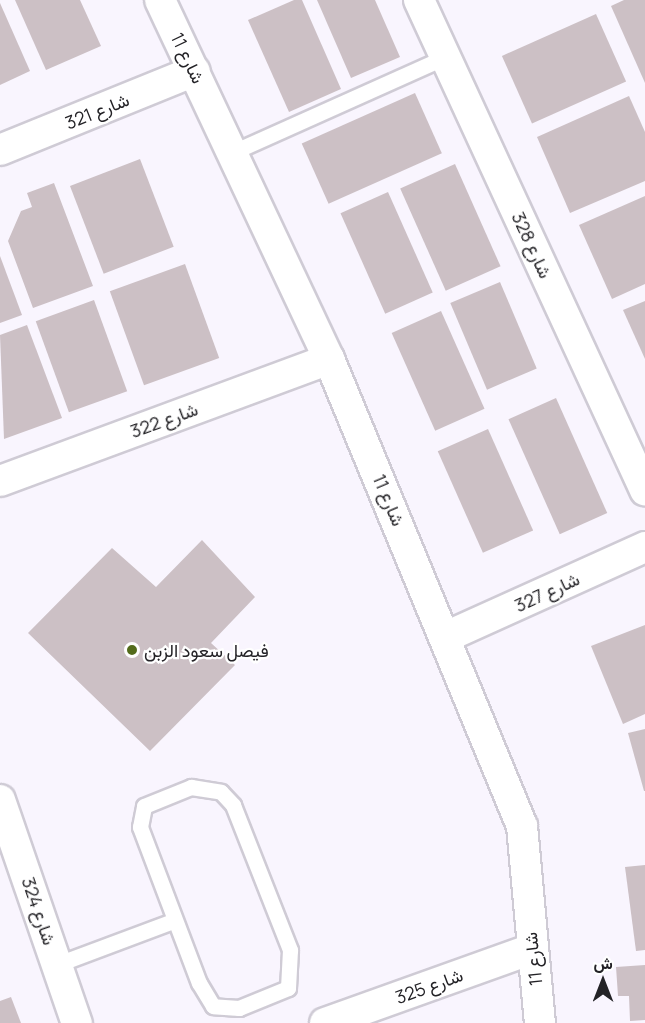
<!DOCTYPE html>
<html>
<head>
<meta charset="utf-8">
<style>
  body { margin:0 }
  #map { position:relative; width:645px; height:1023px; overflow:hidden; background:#f9f5fe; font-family:Manrope,Vazirmatn,sans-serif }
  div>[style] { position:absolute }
  .building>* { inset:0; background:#ccc0c5; transform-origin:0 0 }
  .roads { filter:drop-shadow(2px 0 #cfcbd5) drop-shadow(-2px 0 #cfcbd5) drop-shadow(0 2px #cfcbd5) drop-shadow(0 -2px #cfcbd5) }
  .service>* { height:15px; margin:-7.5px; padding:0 7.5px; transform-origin:7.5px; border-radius:7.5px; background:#fff }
  .minor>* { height:30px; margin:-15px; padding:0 15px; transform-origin:15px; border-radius:15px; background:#fff }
  .dots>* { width:16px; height:16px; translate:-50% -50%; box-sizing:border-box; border:3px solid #fff; border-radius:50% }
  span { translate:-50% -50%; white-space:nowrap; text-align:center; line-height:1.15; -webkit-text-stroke:4.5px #fff; paint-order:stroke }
  .street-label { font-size:18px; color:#232226 }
  .poi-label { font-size:18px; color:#232226 }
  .left { translate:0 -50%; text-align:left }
  .north { position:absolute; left:573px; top:951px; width:60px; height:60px; -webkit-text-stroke:4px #fff; paint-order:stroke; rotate:0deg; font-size:16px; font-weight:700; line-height:24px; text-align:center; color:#232226 }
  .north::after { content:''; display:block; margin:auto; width:21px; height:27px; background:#232226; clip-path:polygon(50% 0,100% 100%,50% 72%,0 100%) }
</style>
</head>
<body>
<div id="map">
  <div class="building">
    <i style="clip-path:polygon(15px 0,80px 0,101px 46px,46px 70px)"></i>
    <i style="clip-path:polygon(294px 0,302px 0,341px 89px,289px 112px,248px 20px)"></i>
    <i style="clip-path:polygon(317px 0,375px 0,400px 57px,351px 78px)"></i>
    <i style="clip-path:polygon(624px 0,645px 0,645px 83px,611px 6px)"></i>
    <i style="clip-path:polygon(0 3px,30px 71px,0 85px)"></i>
    <i style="left:596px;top:14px;width:74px;height:103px;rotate:66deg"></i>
    <i style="left:415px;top:93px;width:66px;height:124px;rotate:66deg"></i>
    <i style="clip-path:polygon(629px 96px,645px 132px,645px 181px,570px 213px,537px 137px)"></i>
    <i style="left:140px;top:159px;width:94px;height:75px;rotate:69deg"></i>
    <i style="left:455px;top:164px;width:112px;height:60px;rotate:66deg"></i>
    <i style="clip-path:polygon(54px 183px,93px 286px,33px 308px,8px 241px,21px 211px,32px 207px,27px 193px)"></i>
    <i style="left:388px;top:192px;width:110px;height:52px;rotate:66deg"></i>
    <i style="clip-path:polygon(645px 196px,645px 284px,612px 299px,579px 225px)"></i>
    <i style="clip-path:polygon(0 256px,22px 315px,0 323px)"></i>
    <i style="left:185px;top:264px;width:100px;height:80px;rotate:70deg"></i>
    <i style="left:500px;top:282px;width:94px;height:54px;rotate:67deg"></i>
    <i style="left:94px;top:300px;width:97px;height:62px;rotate:70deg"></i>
    <i style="clip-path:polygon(645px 301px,645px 359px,623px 310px)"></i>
    <i style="left:441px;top:311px;width:107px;height:54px;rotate:66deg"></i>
    <i style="clip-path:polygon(27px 325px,62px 418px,4px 439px,0 335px)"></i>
    <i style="left:556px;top:398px;width:126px;height:52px;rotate:66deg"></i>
    <i style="left:488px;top:429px;width:111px;height:55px;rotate:66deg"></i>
    <i style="clip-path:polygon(202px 540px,255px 597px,211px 643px,235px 665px,150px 751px,28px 633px,112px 548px,156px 587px)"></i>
    <i style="clip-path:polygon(645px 625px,645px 714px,623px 724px,591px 646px)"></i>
    <i style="clip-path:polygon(645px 729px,645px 791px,644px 791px,628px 733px)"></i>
    <i style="clip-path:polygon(645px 865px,645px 950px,636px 951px,625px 867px)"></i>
    <i style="clip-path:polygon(645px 965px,645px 1020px,630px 1021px,629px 996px,618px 996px,616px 967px)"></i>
    <i style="clip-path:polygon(11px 997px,21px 1023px,0 1023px,0 1001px)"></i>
  </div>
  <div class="roads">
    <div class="service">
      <i style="left:233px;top:152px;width:232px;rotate:-24.1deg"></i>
      <i style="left:191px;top:787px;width:30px;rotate:9deg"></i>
      <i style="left:221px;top:792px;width:18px;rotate:47deg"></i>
      <i style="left:233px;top:805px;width:156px;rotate:68.5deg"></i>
      <i style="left:290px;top:950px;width:38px;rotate:93deg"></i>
      <i style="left:288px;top:988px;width:53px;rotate:157.8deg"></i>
      <i style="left:239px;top:1008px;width:26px;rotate:-176deg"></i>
      <i style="left:213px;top:1006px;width:27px;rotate:-121deg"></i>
      <i style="left:199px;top:983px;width:167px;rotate:-110.7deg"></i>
      <i style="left:140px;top:827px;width:21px;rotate:-79deg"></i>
      <i style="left:144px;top:806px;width:51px;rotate:-22deg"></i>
      <i style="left:58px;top:964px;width:123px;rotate:-20.5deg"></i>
    </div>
    <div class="minor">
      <i style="left:160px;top:0;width:397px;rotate:64.8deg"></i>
      <i style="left:329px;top:359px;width:505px;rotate:67.55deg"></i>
      <i style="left:522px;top:826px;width:198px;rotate:84.8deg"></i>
      <i style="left:419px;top:0;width:540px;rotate:65.24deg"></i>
      <i style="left:0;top:150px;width:210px;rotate:-22.1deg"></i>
      <i style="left:0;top:481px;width:351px;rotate:-20.3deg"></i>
      <i style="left:448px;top:636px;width:216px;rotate:-24.3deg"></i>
      <i style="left:0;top:800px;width:236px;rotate:71deg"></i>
      <i style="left:325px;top:1023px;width:220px;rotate:-19.7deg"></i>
    </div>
  </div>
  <div class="dots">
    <i style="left:132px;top:650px;background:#536b1b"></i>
  </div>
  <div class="street-label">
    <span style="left:188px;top:58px;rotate:64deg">شارع 11</span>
    <span style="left:97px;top:111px;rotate:-22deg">شارع 321</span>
    <span style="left:532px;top:245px;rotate:65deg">شارع 328</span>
    <span style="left:164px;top:420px;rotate:-20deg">شارع 322</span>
    <span style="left:389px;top:500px;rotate:67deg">شارع 11</span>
    <span style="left:547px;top:592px;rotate:-25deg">شارع 327</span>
    <span style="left:39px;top:911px;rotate:71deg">شارع 324</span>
    <span style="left:533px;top:959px;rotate:-96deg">شارع 11</span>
    <span style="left:429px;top:986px;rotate:-20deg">شارع 325</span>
  </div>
  <div class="poi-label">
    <span class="left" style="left:144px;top:650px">فيصل سعود الزبن</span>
  </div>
  <div class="north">ش</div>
</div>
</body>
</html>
